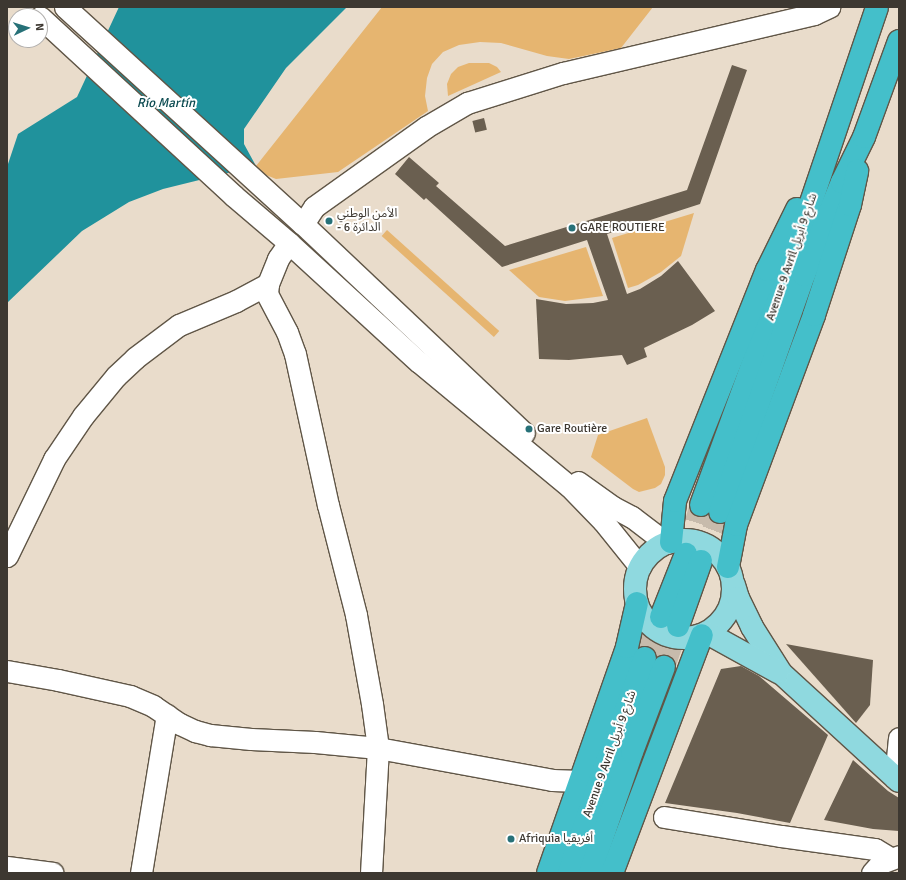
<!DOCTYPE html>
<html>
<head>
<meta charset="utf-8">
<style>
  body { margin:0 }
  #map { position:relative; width:906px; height:880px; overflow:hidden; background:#e9dccb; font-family:Signika,"Noto Sans Arabic",sans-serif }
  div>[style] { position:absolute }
  .green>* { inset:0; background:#e6b570; transform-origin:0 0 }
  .water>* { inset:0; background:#20929c }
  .building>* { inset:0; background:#6a5f50; transform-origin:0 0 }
  .highway-tunnel>* { height:22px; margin-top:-11px; transform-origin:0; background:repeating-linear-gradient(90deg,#c7bbac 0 22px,transparent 0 33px) }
  .roads { filter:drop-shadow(1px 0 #605647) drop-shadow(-1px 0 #605647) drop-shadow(0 1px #605647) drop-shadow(0 -1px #605647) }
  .minor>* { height:21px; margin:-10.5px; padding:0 10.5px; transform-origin:10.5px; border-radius:10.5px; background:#fff }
  .major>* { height:22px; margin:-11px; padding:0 11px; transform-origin:11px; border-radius:11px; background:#8fd9df }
  .major>.ring { margin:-11px; padding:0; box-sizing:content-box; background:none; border:22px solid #8fd9df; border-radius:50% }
  .highway>* { height:22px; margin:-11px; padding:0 11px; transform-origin:11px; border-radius:11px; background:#44bfca }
  .dots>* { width:11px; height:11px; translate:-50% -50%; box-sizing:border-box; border:2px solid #fff; border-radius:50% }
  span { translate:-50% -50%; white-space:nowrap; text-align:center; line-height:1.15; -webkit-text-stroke:4px #fff; paint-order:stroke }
  .poi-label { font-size:12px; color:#3d3831 }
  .left { translate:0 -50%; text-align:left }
  .street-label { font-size:12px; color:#3d3831 }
  .water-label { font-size:13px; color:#0b4a50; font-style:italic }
  .frame { position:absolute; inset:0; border:8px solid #3d3831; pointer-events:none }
  .north { position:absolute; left:8px; top:8px; width:40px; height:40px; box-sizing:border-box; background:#fff; border:1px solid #b1afad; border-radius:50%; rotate:86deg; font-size:11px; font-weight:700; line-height:16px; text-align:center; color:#3d3831 }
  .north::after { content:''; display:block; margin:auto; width:14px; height:18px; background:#277178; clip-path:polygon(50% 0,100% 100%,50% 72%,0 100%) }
</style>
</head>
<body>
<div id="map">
  <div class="green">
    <i style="clip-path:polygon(382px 7px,653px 7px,621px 48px,569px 59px,547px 56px,501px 43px,480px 42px,459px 45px,443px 52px,432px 64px,427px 78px,425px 96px,428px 111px,338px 172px,276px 179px,266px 175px,256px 166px)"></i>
    <i style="clip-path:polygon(469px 63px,489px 63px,497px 67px,501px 72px,448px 96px,447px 84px,451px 74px,458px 67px)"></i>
    <i style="clip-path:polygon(694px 213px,681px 256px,661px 272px,638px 285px,628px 288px,612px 238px)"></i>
    <i style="left:387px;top:230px;width:151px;height:8px;rotate:42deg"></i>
    <i style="clip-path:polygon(586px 247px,603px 296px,565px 301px,539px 297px,509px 270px)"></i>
    <i style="clip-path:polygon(647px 418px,665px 467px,665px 475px,661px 484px,655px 488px,639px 492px,633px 489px,591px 457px,598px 435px)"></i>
  </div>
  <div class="water">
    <i style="clip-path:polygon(119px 7px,347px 7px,286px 68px,244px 129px,244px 144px,256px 166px,163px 189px,129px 202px,82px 231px,7px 303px,7px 167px,18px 134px,77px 97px)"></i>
  </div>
  <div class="building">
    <i style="clip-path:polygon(732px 65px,747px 70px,700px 204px,607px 234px,627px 294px,640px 289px,661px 276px,678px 261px,715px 311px,692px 325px,644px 348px,647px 357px,627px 365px,622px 355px,569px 360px,539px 359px,536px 299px,566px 304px,593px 303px,608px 300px,587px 240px,502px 267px,426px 198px,424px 200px,395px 174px,409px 157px,439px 183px,436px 186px,505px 246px,687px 190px)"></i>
    <i style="left:484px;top:118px;width:12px;height:12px;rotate:76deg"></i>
    <i style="clip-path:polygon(786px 644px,873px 660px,870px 705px,856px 723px)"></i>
    <i style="clip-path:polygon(741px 666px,759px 676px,828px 735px,790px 823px,737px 813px,665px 803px,721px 669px)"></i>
    <i style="clip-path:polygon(853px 760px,888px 791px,899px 798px,899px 831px,873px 829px,824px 820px)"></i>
  </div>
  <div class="highway-tunnel">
    <i style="left:686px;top:554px;width:51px;rotate:-73deg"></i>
    <i style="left:701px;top:561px;width:53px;rotate:-68.8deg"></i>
    <i style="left:645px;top:658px;width:44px;rotate:-68.7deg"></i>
    <i style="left:664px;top:667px;width:43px;rotate:-71.1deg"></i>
  </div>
  <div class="roads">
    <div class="minor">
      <i style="left:65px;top:7px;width:322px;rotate:42.4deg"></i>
      <i style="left:303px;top:224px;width:304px;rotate:43.4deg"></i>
      <i style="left:40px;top:17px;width:264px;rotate:42.7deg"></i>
      <i style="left:234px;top:196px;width:72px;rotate:40.5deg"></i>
      <i style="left:289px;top:243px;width:176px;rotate:42.5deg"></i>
      <i style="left:419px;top:362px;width:195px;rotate:39.6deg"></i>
      <i style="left:569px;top:486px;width:49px;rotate:45.8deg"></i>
      <i style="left:603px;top:521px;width:59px;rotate:51.2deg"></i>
      <i style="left:303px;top:224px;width:20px;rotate:-57deg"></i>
      <i style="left:314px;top:207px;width:138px;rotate:-35.5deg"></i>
      <i style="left:426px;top:127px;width:48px;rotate:-30.3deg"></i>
      <i style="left:467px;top:103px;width:101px;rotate:-17.4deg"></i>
      <i style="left:563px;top:73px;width:258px;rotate:-13.2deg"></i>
      <i style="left:814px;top:14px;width:17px;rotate:-25deg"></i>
      <i style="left:289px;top:243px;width:19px;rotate:125deg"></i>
      <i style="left:278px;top:259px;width:27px;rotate:112deg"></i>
      <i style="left:268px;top:284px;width:10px;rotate:96deg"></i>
      <i style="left:267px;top:294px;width:43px;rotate:62.2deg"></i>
      <i style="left:287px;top:332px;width:23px;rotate:70deg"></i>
      <i style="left:295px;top:354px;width:155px;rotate:77.7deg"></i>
      <i style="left:328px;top:505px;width:114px;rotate:75.7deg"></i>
      <i style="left:356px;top:615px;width:90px;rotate:79.8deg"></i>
      <i style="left:372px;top:704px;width:44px;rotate:82.2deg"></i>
      <i style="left:378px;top:748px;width:125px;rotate:93.2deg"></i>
      <i style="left:578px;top:482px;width:43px;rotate:35.5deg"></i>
      <i style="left:613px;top:507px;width:21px;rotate:28deg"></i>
      <i style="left:632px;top:517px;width:43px;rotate:37.4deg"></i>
      <i style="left:7px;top:556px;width:108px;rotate:-64.1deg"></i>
      <i style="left:54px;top:459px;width:52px;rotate:-56deg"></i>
      <i style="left:83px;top:416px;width:52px;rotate:-50.5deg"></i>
      <i style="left:116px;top:376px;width:26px;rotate:-43deg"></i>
      <i style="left:135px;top:358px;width:55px;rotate:-36.9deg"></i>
      <i style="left:179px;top:325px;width:62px;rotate:-22.8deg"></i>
      <i style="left:236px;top:301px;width:36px;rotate:-28deg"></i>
      <i style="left:7px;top:671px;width:52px;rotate:10deg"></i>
      <i style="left:58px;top:680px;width:74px;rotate:12.5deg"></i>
      <i style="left:130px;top:696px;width:25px;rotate:23deg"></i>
      <i style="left:153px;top:706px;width:32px;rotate:34deg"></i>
      <i style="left:180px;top:724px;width:17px;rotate:25deg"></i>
      <i style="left:195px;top:731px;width:16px;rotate:15deg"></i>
      <i style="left:210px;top:735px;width:41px;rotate:5.6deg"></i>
      <i style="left:251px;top:739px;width:64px;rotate:2.7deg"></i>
      <i style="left:315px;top:742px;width:63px;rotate:5.4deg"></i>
      <i style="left:378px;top:748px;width:177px;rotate:10.4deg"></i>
      <i style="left:552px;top:780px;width:29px;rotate:2deg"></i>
      <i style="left:895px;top:778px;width:40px;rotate:-84.3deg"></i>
      <i style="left:664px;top:817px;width:119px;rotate:9.2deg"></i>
      <i style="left:781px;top:836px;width:95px;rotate:7.9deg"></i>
      <i style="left:875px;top:849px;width:17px;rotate:31deg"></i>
      <i style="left:7px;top:867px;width:46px;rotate:7.4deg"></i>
      <i style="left:141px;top:873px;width:160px;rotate:-80.7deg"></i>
      <i style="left:872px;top:873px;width:13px;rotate:-48deg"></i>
      <i style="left:881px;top:863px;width:19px;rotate:-21deg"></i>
    </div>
    <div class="major">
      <i class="ring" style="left:635px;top:540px;width:76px;height:76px"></i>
      <i style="left:734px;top:585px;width:14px;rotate:73deg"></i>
      <i style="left:738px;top:598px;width:32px;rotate:64deg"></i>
      <i style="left:752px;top:627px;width:54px;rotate:57.8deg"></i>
      <i style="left:781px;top:673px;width:160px;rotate:42.5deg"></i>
      <i style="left:707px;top:633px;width:81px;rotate:28.8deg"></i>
    </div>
    <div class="highway">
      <i style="left:701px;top:505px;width:297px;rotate:-69.9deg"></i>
      <i style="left:803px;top:226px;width:231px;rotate:-71.3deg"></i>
      <i style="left:720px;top:512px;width:251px;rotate:-70.5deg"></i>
      <i style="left:804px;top:275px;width:100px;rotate:-67.8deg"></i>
      <i style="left:842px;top:182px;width:50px;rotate:-63.9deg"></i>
      <i style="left:864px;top:137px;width:102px;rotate:-70deg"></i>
      <i style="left:671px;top:542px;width:41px;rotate:-84.4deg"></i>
      <i style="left:675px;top:501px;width:249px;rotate:-68.3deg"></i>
      <i style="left:767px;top:270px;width:68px;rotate:-63.8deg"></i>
      <i style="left:728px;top:567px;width:43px;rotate:-79.2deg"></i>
      <i style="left:736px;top:525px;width:224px;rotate:-69.6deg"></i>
      <i style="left:814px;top:315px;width:116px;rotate:-71.9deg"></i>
      <i style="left:850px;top:205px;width:35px;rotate:-78deg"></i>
      <i style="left:661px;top:617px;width:68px;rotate:-68.4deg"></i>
      <i style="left:678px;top:626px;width:69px;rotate:-70.5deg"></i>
      <i style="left:548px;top:873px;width:239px;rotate:-70.7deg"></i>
      <i style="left:627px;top:647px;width:45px;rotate:-77.2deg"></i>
      <i style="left:569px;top:873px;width:80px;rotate:-71.8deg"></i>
      <i style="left:594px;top:797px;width:148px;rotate:-69.9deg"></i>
      <i style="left:590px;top:873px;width:128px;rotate:-70.9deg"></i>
      <i style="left:632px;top:752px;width:91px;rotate:-69.4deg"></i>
      <i style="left:612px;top:873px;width:254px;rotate:-69.3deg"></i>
    </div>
  </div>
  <div class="dots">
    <i style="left:329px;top:221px;background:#277178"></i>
    <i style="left:572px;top:228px;background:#277178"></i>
    <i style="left:529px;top:429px;background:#277178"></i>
    <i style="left:511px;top:839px;background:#277178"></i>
  </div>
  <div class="poi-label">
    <span class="left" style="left:337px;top:221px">الأمن الوطني<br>- الدائرة 6</span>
    <span class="left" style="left:580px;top:228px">GARE ROUTIERE</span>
    <span class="left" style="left:537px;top:429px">Gare Routière</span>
    <span class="left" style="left:519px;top:839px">Afriquia أفريقيا</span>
  </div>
  <div class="street-label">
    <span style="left:792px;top:257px;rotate:-71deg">Avenue 9 Avril شارع 9 أبريل</span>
    <span style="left:610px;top:754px;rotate:-70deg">Avenue 9 Avril شارع 9 أبريل</span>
  </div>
  <div class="water-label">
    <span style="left:166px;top:103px">Río Martín</span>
  </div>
  <div class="frame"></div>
  <div class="north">N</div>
</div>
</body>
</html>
